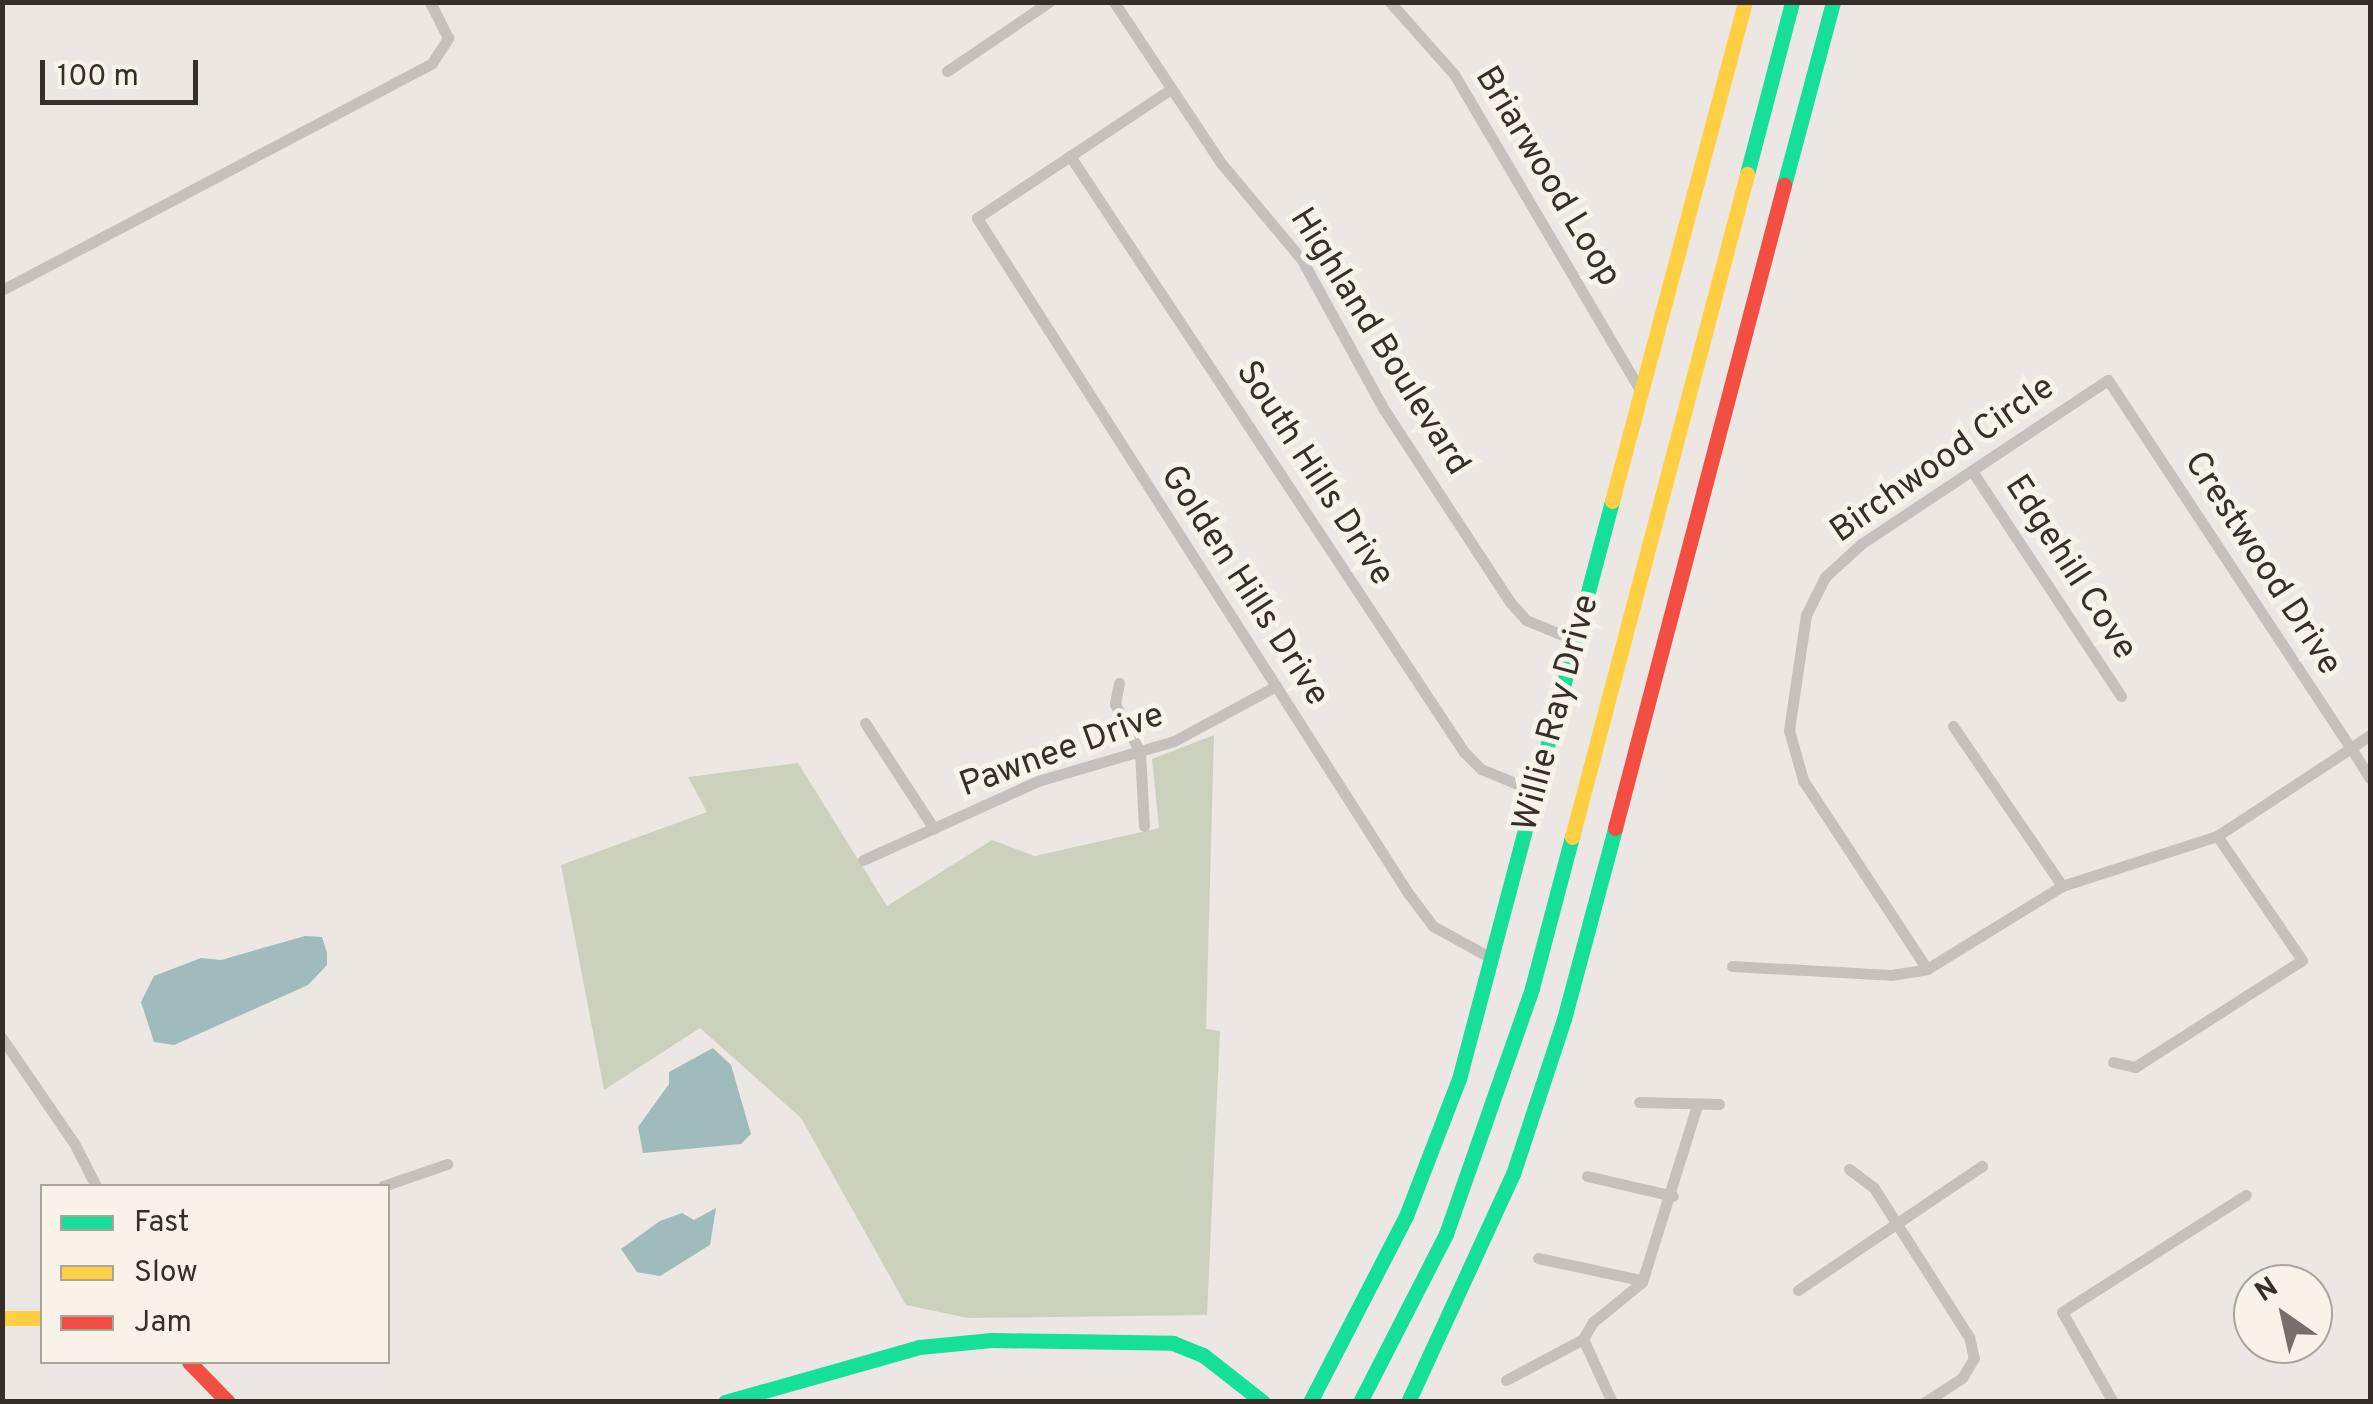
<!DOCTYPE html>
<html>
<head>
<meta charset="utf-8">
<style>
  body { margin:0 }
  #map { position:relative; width:2373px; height:1404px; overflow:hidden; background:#ece7e2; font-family:Overpass,sans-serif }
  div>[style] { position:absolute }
  .green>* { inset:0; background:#ccd1bd }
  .water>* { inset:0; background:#9fbbbc }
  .street>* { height:11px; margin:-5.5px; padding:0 5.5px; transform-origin:5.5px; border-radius:5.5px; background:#c5c0bb }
  .fast>* { height:15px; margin:-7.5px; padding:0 7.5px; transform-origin:7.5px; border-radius:7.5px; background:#16e098 }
  .slow>* { height:15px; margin:-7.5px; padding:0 7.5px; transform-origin:7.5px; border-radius:7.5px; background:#ffcf43 }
  .jam>* { height:15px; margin:-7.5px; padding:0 7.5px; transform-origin:7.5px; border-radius:7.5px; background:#f24e42 }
  span { translate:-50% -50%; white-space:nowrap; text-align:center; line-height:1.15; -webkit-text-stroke:10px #f8f2e9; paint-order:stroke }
  .street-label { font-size:35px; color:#362e29 }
  .frame { position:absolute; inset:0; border:5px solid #362e29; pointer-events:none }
  .legend { position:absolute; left:40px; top:1184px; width:350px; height:180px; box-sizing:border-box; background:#f8f2e9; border:2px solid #aaa49c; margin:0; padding:12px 18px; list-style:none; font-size:30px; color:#362e29 }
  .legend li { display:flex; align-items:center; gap:20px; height:50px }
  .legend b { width:50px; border:2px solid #aaa49c }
  .north { position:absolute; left:2233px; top:1264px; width:100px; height:100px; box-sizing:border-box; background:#f8f2e9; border:2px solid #aaa49c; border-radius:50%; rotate:326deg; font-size:28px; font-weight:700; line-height:40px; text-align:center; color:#362e29 }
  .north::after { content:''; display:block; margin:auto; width:35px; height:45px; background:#766f6a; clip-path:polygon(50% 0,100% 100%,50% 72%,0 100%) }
  .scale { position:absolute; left:40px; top:60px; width:158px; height:45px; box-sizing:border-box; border:5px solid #362e29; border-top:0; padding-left:12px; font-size:30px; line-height:35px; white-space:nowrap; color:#362e29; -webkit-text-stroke:8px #f8f2e9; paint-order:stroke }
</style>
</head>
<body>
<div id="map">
  <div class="green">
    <i style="clip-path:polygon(1214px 735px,1206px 1029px,1220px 1031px,1207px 1315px,968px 1318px,906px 1305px,801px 1118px,700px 1028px,604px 1090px,561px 865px,707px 812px,688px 777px,798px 763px,887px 906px,992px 840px,1035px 856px,1159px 828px,1152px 759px)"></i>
  </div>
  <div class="water">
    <i style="clip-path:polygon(305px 936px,322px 937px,327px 953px,327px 965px,308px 985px,174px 1045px,154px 1042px,141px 1002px,154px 976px,201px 958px,221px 960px)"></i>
    <i style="clip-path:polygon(713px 1048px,731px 1065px,751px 1134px,741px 1144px,643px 1153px,638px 1127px,669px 1084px,669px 1072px)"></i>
    <i style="clip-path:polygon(716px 1208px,710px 1245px,660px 1276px,637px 1272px,621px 1249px,660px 1221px,682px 1213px,694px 1220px)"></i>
  </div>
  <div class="street">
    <i style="left:1114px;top:2px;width:193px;rotate:56.4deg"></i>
    <i style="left:1221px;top:163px;width:126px;rotate:50.1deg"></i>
    <i style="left:1302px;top:260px;width:169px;rotate:61.3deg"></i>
    <i style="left:1383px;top:408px;width:232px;rotate:56.8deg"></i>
    <i style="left:1510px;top:602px;width:24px;rotate:48deg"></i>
    <i style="left:1526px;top:620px;width:55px;rotate:22.4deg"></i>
    <i style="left:1390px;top:2px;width:96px;rotate:48.4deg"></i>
    <i style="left:1454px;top:74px;width:369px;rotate:59.5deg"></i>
    <i style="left:947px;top:71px;width:123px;rotate:-34.1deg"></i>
    <i style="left:1171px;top:89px;width:233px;rotate:146.4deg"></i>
    <i style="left:977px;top:218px;width:801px;rotate:57.44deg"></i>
    <i style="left:1408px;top:893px;width:41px;rotate:52.9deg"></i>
    <i style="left:1433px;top:926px;width:66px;rotate:28.9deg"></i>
    <i style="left:1070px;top:156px;width:714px;rotate:56.53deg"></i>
    <i style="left:1464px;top:752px;width:24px;rotate:45deg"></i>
    <i style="left:1481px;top:769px;width:61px;rotate:22.3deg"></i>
    <i style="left:2px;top:290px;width:486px;rotate:-27.8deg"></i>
    <i style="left:432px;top:63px;width:30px;rotate:-57deg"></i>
    <i style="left:448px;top:38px;width:40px;rotate:-116.6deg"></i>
    <i style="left:1972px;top:471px;width:270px;rotate:56.5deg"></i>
    <i style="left:1119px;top:683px;width:21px;rotate:101deg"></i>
    <i style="left:1115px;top:704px;width:54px;rotate:62.5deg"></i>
    <i style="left:1140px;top:752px;width:74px;rotate:86.9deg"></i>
    <i style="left:865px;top:723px;width:126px;rotate:56.9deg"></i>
    <i style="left:1953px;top:726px;width:194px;rotate:55.7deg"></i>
    <i style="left:2370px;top:735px;width:23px;rotate:146deg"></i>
    <i style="left:2351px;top:748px;width:160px;rotate:146.7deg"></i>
    <i style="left:2217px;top:836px;width:163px;rotate:162.1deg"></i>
    <i style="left:2062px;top:886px;width:158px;rotate:148.4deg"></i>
    <i style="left:1927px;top:969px;width:226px;rotate:-123.3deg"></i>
    <i style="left:1803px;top:780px;width:52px;rotate:-105.6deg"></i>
    <i style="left:1789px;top:730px;width:116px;rotate:-81.6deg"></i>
    <i style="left:1806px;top:615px;width:42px;rotate:-63.4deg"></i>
    <i style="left:1825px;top:577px;width:49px;rotate:-42.5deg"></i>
    <i style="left:1861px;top:544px;width:296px;rotate:-33.6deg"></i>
    <i style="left:2108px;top:380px;width:441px;rotate:56.6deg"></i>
    <i style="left:2351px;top:748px;width:36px;rotate:58deg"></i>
    <i style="left:863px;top:860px;width:192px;rotate:-24.3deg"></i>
    <i style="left:1038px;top:781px;width:142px;rotate:-16.4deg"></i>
    <i style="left:1174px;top:741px;width:116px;rotate:-28.3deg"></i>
    <i style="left:1732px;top:966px;width:159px;rotate:3.2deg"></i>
    <i style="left:1891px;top:975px;width:36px;rotate:-9deg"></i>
    <i style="left:2px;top:1038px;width:127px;rotate:55.6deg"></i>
    <i style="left:74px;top:1143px;width:48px;rotate:62.9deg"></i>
    <i style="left:2113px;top:1062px;width:23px;rotate:13deg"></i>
    <i style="left:2135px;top:1067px;width:198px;rotate:-32.6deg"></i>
    <i style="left:2302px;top:960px;width:150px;rotate:-124.4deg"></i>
    <i style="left:1639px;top:1102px;width:80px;rotate:1.4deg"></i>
    <i style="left:1849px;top:1169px;width:31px;rotate:37deg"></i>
    <i style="left:1874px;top:1188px;width:177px;rotate:57.5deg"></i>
    <i style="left:1969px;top:1337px;width:22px;rotate:77deg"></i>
    <i style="left:1974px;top:1358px;width:23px;rotate:121deg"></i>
    <i style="left:1962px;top:1378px;width:44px;rotate:147deg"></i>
    <i style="left:1587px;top:1176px;width:88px;rotate:13.1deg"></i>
    <i style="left:383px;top:1186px;width:68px;rotate:-19deg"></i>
    <i style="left:1538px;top:1258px;width:105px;rotate:12.1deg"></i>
    <i style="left:1798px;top:1290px;width:222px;rotate:-34deg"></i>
    <i style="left:1506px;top:1380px;width:87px;rotate:-28deg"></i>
    <i style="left:1612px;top:1402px;width:69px;rotate:-114.7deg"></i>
    <i style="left:1583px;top:1339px;width:20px;rotate:-60deg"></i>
    <i style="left:1593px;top:1322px;width:63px;rotate:-39.2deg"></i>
    <i style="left:1642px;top:1282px;width:185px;rotate:-72.7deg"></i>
    <i style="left:2113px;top:1402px;width:103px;rotate:-119.5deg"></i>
    <i style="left:2062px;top:1312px;width:218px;rotate:-32.5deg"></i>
  </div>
  <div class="fast">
    <i style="left:1747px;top:174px;width:178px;rotate:-75.3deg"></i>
    <i style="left:1784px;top:185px;width:189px;rotate:-75deg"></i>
    <i style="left:725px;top:1402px;width:202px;rotate:-15.8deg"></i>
    <i style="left:919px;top:1347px;width:73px;rotate:-5.5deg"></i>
    <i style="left:992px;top:1340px;width:181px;rotate:0.9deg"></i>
    <i style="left:1173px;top:1343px;width:32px;rotate:22deg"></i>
    <i style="left:1203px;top:1355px;width:76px;rotate:38.1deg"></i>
    <i style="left:1310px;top:1402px;width:209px;rotate:-62.7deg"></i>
    <i style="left:1406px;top:1216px;width:147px;rotate:-68.9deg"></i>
    <i style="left:1459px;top:1079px;width:598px;rotate:-75.17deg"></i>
    <i style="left:1360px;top:1402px;width:189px;rotate:-62.9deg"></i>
    <i style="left:1446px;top:1234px;width:261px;rotate:-70.7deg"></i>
    <i style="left:1532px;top:988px;width:156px;rotate:-75.2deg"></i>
    <i style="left:1408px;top:1402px;width:251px;rotate:-65.3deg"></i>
    <i style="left:1513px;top:1174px;width:163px;rotate:-71.8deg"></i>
    <i style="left:1564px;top:1019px;width:198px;rotate:-75deg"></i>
  </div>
  <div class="slow">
    <i style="left:1612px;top:501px;width:516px;rotate:-75.08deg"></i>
    <i style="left:1572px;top:837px;width:686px;rotate:-75.21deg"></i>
    <i style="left:2px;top:1318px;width:40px"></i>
  </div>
  <div class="jam">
    <i style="left:1615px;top:828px;width:665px;rotate:-75.27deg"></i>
    <i style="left:189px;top:1362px;width:56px;rotate:45.7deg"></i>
  </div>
  <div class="street-label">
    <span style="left:1547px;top:177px;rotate:59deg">Briarwood Loop</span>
    <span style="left:1379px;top:342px;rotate:58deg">Highland Boulevard</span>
    <span style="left:1943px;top:460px;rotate:-35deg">Birchwood Circle</span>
    <span style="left:1314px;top:474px;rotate:57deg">South Hills Drive</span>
    <span style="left:2262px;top:564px;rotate:57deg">Crestwood Drive</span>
    <span style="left:2070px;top:568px;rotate:57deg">Edgehill Cove</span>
    <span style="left:1244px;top:586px;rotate:57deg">Golden Hills Drive</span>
    <span style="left:1557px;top:713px;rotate:-75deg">Willie Ray Drive</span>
    <span style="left:1062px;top:751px;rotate:-20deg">Pawnee Drive</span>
  </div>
  <div class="frame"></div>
  <ul class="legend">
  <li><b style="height:12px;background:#16e098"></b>Fast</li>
  <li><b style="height:12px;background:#ffcf43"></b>Slow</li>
  <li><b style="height:12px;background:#f24e42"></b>Jam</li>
  </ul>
  <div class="north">N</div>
  <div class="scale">100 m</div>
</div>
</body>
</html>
